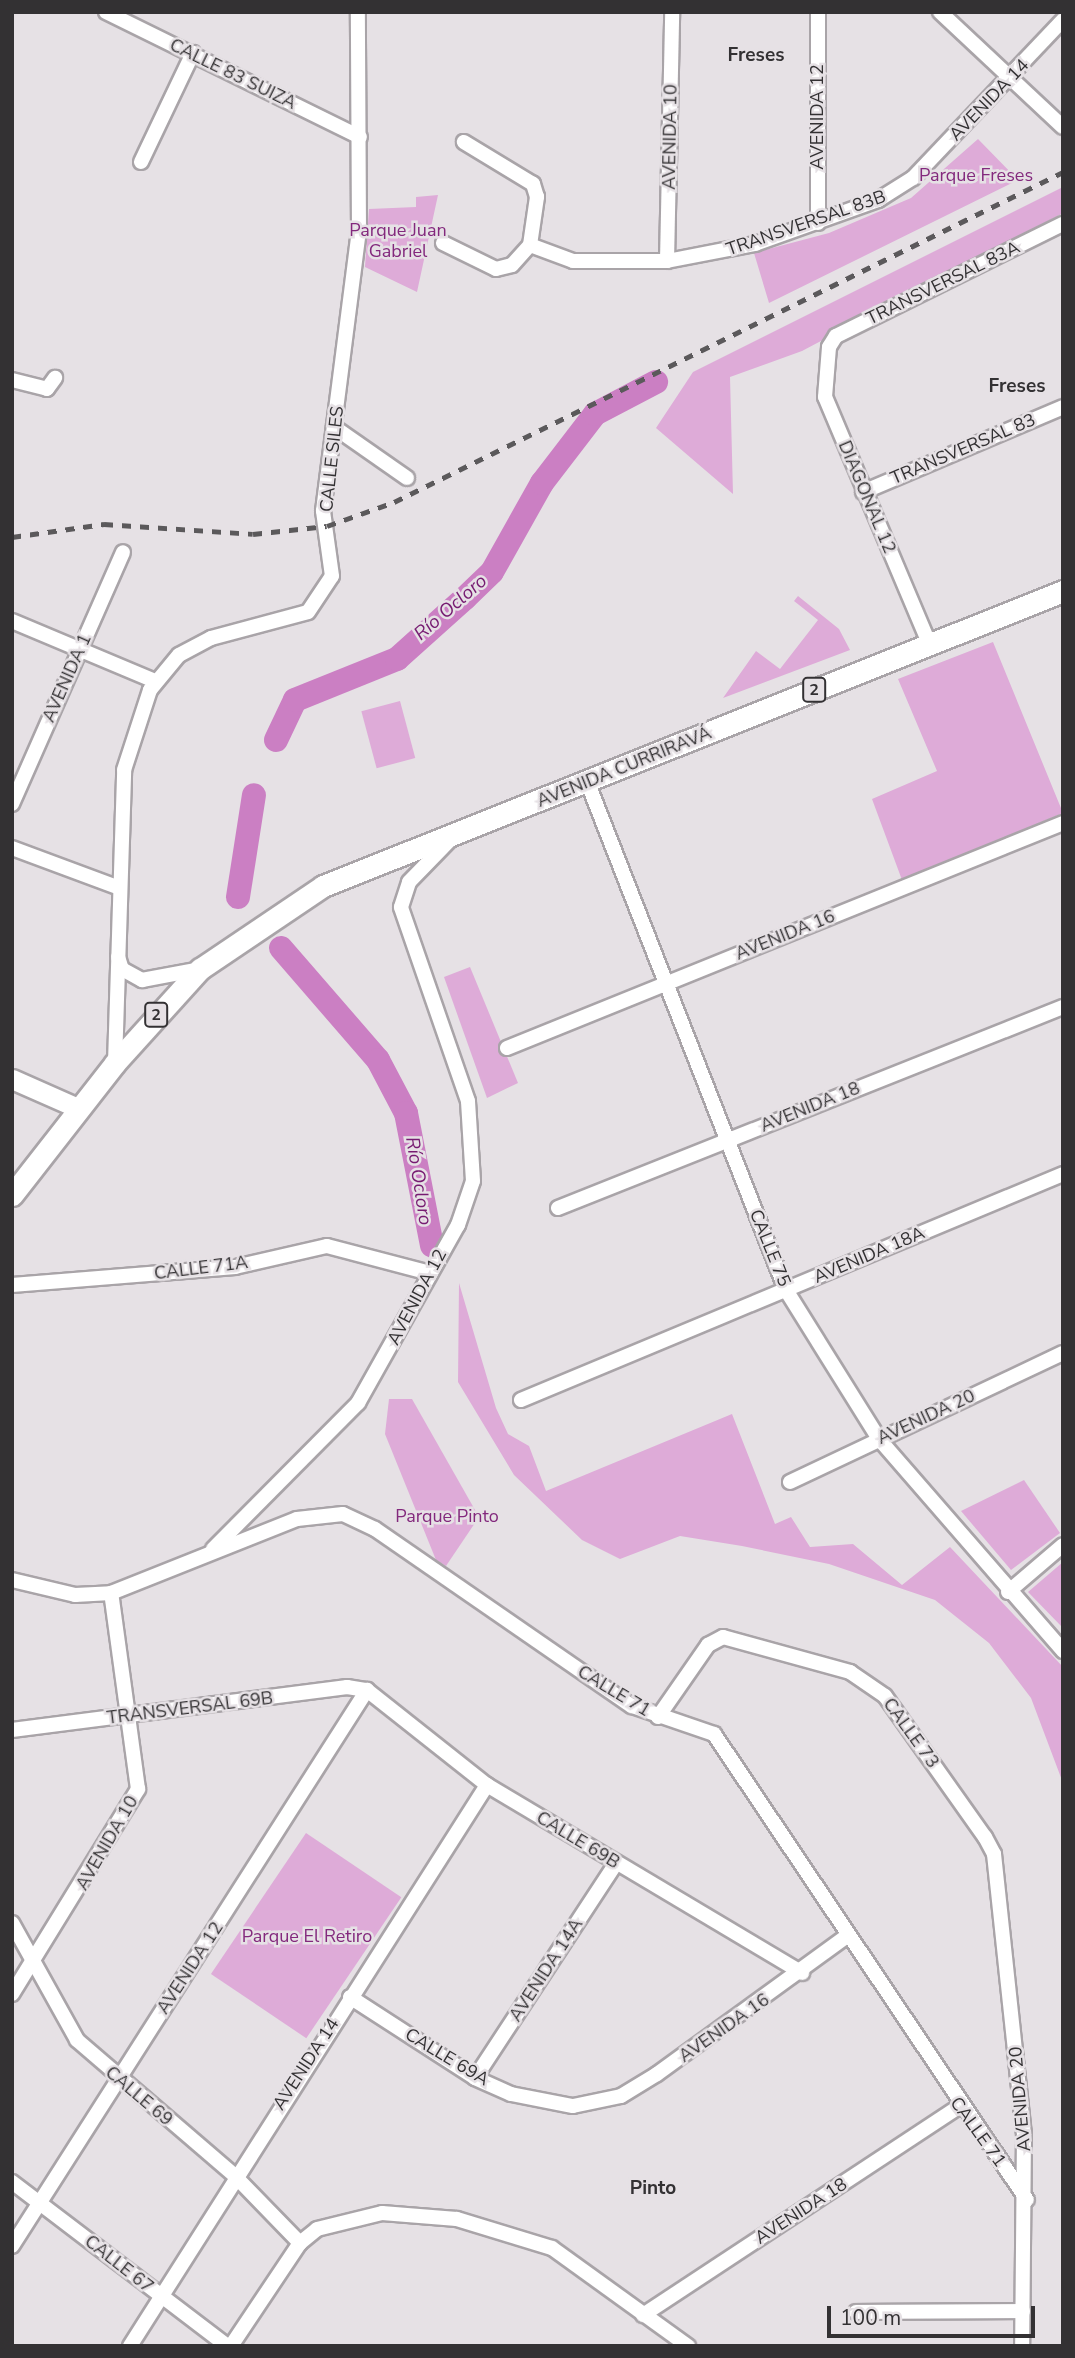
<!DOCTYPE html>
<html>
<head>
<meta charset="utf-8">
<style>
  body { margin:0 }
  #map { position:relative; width:1075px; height:2358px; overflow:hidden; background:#e6e1e5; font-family:"Nunito Sans",sans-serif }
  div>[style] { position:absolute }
  .green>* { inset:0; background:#deabd8; transform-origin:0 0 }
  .river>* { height:24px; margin:-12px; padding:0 12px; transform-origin:12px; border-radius:12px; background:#cb7fc3 }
  .roads { filter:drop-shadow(2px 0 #a9a4a8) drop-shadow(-2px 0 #a9a4a8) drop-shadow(0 2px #a9a4a8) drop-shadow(0 -2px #a9a4a8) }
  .minor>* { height:14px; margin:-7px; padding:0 7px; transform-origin:7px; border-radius:7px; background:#fff }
  .major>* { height:19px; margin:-9.5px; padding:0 9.5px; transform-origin:9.5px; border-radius:9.5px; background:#fff }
  .highway>* { height:21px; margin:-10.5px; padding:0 10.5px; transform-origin:10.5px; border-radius:10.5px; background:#fff }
  .rail>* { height:4.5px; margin-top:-2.25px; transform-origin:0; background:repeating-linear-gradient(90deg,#5b595b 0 9px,transparent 0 18px) }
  span { translate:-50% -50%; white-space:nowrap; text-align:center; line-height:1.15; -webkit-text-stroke:5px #e6e1e5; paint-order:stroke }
  .shield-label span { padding:2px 5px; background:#e6e1e5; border:2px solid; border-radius:5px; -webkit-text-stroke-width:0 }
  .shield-label { font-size:16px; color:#333133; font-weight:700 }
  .street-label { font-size:18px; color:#333133 }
  .park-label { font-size:18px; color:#83297d }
  .neighbourhood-label { font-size:19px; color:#333133; font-weight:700 }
  .water-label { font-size:19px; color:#761b71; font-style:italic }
  .frame { position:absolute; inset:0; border:14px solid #333133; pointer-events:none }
  .scale { position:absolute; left:827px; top:2306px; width:208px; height:32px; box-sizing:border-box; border:4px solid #333133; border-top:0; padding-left:9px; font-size:21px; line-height:24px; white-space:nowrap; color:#333133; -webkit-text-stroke:5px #e6e1e5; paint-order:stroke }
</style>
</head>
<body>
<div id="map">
  <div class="green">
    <i style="clip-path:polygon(978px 139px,1018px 180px,769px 303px,754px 253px,829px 233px,911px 198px)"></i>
    <i style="clip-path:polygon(1063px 187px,1063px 213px,802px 351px,730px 377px,733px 494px,656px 428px,693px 372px)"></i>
    <i style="clip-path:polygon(438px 195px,417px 292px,365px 267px,369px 209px,416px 207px,416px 197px)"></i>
    <i style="clip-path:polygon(798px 596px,839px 629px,850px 650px,723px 698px,756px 651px,780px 669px,818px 620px,794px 601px)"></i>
    <i style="clip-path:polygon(993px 642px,1063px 813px,902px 880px,872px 799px,937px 771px,898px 679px)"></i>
    <i style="left:400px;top:701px;width:59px;height:40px;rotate:75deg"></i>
    <i style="clip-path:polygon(470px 967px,518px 1083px,487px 1098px,444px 977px)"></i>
    <i style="clip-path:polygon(459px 1283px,496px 1408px,508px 1434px,529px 1446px,546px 1491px,732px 1414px,775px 1524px,791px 1517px,810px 1547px,853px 1544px,902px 1585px,950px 1547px,1063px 1667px,1063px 1783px,1031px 1698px,989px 1643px,935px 1600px,829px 1564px,742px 1546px,680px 1536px,620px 1559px,582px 1540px,514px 1475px,458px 1382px)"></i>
    <i style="clip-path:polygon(389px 1399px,412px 1399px,479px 1517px,446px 1566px,436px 1560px,385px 1434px)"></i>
    <i style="clip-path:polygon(1024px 1480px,1060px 1533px,1011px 1570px,961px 1511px)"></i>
    <i style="clip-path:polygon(1063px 1562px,1063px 1628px,1028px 1592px)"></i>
    <i style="left:306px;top:1833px;width:115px;height:170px;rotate:34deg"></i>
  </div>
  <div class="river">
    <i style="left:276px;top:740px;width:44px;rotate:-64.6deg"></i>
    <i style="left:295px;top:700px;width:110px;rotate:-21.9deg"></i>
    <i style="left:397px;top:659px;width:91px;rotate:-41.9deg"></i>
    <i style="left:465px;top:598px;width:37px;rotate:-44deg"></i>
    <i style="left:492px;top:572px;width:102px;rotate:-60.7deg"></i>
    <i style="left:542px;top:483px;width:87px;rotate:-52.5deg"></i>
    <i style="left:595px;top:414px;width:69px;rotate:-27.7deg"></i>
    <i style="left:238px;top:897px;width:103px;rotate:-81.1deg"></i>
    <i style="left:281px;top:948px;width:148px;rotate:49.1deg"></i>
    <i style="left:378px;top:1060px;width:60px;rotate:62.2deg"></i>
    <i style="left:406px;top:1113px;width:135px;rotate:78.9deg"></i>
  </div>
  <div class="roads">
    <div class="minor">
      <i style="left:106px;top:12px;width:283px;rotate:26.2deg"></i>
      <i style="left:818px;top:12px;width:211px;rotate:90deg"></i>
      <i style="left:940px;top:12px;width:168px;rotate:43.1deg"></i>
      <i style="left:141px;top:162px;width:121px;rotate:-64.5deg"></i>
      <i style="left:443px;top:243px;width:59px;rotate:26.1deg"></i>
      <i style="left:496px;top:269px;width:16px;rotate:-14deg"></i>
      <i style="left:512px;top:265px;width:27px;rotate:-48deg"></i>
      <i style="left:530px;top:245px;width:49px;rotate:-81.7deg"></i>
      <i style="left:537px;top:197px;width:14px;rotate:-107deg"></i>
      <i style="left:533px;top:184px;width:81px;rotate:-148.7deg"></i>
      <i style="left:530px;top:245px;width:46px;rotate:20.4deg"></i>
      <i style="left:573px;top:261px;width:94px"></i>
      <i style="left:667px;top:261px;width:90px;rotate:-10.9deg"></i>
      <i style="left:755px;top:244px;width:131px;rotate:-19.7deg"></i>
      <i style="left:878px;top:200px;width:41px;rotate:-32.2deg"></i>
      <i style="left:913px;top:178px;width:218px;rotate:-46.5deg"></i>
      <i style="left:667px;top:261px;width:249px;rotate:-88.8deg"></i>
      <i style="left:12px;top:380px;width:36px;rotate:14deg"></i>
      <i style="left:47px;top:389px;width:14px;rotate:-54deg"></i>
      <i style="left:334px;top:427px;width:89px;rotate:34.9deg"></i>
      <i style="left:863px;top:492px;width:217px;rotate:-23deg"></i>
      <i style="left:12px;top:621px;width:155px;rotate:22.8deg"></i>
      <i style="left:929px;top:643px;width:267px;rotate:-112.9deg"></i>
      <i style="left:825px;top:397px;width:50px;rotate:-85.4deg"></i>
      <i style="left:829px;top:347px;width:13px;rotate:-58deg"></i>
      <i style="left:836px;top:336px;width:253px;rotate:-26.3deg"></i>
      <i style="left:587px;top:781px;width:547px;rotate:68.65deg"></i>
      <i style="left:786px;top:1290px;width:176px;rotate:58deg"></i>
      <i style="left:879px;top:1439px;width:281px;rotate:49deg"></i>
      <i style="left:12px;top:804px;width:275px;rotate:-66.2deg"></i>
      <i style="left:12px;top:848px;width:112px;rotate:20.4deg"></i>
      <i style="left:118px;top:957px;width:13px;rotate:72deg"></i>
      <i style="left:122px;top:969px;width:23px;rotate:29deg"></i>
      <i style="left:142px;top:980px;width:59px;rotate:-10.7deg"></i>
      <i style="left:507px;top:1048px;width:600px;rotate:-22.03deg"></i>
      <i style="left:115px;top:1063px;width:293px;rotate:-88.2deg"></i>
      <i style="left:124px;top:770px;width:84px;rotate:-72deg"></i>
      <i style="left:150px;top:690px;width:45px;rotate:-50.4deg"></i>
      <i style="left:179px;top:655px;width:36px;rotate:-28deg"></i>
      <i style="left:211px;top:638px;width:100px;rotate:-15deg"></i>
      <i style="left:308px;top:612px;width:43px;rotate:-56.3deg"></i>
      <i style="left:332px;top:576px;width:66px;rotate:-97.9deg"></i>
      <i style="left:323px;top:511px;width:282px;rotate:-82.7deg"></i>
      <i style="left:359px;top:231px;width:219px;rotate:-90.3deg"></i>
      <i style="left:558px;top:1208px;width:544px;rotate:-21.7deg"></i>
      <i style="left:12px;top:1285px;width:224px;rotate:-4.6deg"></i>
      <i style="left:235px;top:1267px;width:94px;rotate:-12.9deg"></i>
      <i style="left:327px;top:1246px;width:102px;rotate:14.7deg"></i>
      <i style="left:521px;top:1400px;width:587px;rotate:-22.63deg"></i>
      <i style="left:790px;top:1482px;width:302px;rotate:-25.3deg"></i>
      <i style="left:213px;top:1549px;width:206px;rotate:-45.2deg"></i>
      <i style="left:358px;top:1403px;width:204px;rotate:-60.7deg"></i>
      <i style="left:458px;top:1225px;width:46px;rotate:-71.2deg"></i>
      <i style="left:473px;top:1181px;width:80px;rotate:-93.6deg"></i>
      <i style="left:468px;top:1101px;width:205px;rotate:-109.1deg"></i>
      <i style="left:401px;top:907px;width:26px;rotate:-72deg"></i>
      <i style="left:409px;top:882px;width:57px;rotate:-45.7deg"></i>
      <i style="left:12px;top:1580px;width:65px;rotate:13.4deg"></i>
      <i style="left:75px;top:1595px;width:36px;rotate:-3deg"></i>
      <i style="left:111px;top:1593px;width:200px;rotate:-21.7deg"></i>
      <i style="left:297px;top:1519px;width:46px;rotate:-6.2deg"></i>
      <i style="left:343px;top:1514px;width:35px;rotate:25deg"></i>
      <i style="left:375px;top:1529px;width:312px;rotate:34.6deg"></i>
      <i style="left:632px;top:1706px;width:87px;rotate:18.9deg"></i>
      <i style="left:714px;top:1734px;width:561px;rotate:56.11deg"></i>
      <i style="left:1008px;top:1592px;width:72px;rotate:-40.5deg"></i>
      <i style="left:658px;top:1717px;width:88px;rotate:-55.2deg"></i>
      <i style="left:708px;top:1645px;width:17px;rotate:-28deg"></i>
      <i style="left:723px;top:1637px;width:132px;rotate:15.4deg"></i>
      <i style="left:850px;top:1672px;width:42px;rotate:34.4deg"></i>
      <i style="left:885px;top:1696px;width:173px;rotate:54.7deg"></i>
      <i style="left:985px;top:1837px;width:19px;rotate:62deg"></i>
      <i style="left:994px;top:1854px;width:281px;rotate:83.9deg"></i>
      <i style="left:1024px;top:2133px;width:213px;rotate:90.5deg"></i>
      <i style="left:12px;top:1730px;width:338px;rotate:-7.3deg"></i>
      <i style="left:347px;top:1687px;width:20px;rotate:9deg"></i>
      <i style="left:367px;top:1690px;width:153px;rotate:38.4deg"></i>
      <i style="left:487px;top:1785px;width:367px;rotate:30.8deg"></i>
      <i style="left:12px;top:1923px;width:134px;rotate:60.9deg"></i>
      <i style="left:77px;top:2040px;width:207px;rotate:40.7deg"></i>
      <i style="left:234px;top:2175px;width:95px;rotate:45.9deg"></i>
      <i style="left:12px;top:1994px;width:241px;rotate:-58.4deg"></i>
      <i style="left:138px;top:1789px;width:198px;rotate:-97.8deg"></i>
      <i style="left:350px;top:1997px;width:149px;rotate:32.9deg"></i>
      <i style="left:475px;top:2078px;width:39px;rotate:24deg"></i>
      <i style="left:511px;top:2094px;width:63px;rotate:11deg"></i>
      <i style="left:573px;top:2106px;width:49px;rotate:-11.8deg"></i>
      <i style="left:621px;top:2096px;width:42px;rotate:-31.4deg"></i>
      <i style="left:657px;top:2074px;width:235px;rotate:-36deg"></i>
      <i style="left:475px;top:2078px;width:257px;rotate:-56.7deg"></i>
      <i style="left:12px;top:2182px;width:270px;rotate:37.3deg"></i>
      <i style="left:12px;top:2246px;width:660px;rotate:-57.44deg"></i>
      <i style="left:856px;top:2312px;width:167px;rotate:-0.3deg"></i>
      <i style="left:643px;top:2315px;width:377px;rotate:-33.4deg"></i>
      <i style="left:130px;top:2346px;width:665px;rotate:-57.53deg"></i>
      <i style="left:231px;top:2346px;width:124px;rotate:-56.2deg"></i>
      <i style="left:300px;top:2243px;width:22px;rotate:-39deg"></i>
      <i style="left:317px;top:2229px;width:67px;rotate:-13.8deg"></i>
      <i style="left:382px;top:2213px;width:75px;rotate:4.6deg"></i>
      <i style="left:457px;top:2219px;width:99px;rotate:17deg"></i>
      <i style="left:552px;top:2248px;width:168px;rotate:35.8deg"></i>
    </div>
    <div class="major">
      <i style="left:12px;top:1079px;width:74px;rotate:23.8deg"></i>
    </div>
    <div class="highway">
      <i style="left:12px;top:1195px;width:167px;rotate:-52deg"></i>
      <i style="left:115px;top:1063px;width:127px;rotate:-47.9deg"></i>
      <i style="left:200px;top:969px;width:148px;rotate:-34deg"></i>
      <i style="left:323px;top:886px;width:797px;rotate:-21.73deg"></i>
    </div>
  </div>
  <div class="rail">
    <i style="left:12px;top:537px;width:93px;rotate:-8deg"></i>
    <i style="left:104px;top:524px;width:149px;rotate:3.8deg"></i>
    <i style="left:253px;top:534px;width:74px;rotate:-6.2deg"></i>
    <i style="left:327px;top:526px;width:71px;rotate:-19.7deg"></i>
    <i style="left:394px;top:502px;width:746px;rotate:-26.26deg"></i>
  </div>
  <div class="shield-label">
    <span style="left:814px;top:690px">2</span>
    <span style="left:156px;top:1015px">2</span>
  </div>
  <div class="street-label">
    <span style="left:233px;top:74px;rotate:26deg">CALLE 83 SUIZA</span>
    <span style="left:989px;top:100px;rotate:-46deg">AVENIDA 14</span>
    <span style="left:817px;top:117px;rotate:-90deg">AVENIDA 12</span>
    <span style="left:670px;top:137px;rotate:-89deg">AVENIDA 10</span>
    <span style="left:806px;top:223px;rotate:-19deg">TRANSVERSAL 83B</span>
    <span style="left:943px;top:283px;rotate:-26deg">TRANSVERSAL 83A</span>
    <span style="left:963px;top:449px;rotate:-23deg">TRANSVERSAL 83</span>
    <span style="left:332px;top:459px;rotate:-84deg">CALLE SILES</span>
    <span style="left:867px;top:497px;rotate:67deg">DIAGONAL 12</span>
    <span style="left:67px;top:678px;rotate:-66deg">AVENIDA 1</span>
    <span style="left:624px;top:767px;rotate:-22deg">AVENIDA CURRIRAVÁ</span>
    <span style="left:785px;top:935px;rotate:-22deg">AVENIDA 16</span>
    <span style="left:810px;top:1107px;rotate:-22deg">AVENIDA 18</span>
    <span style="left:770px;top:1248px;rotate:68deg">CALLE 75</span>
    <span style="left:869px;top:1255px;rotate:-23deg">AVENIDA 18A</span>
    <span style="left:201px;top:1268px;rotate:-7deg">CALLE 71A</span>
    <span style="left:417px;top:1297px;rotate:-62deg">AVENIDA 12</span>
    <span style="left:926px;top:1417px;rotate:-25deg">AVENIDA 20</span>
    <span style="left:614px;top:1691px;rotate:31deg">CALLE 71</span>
    <span style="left:190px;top:1708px;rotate:-7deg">TRANSVERSAL 69B</span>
    <span style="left:911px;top:1733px;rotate:54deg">CALLE 73</span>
    <span style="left:578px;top:1840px;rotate:31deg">CALLE 69B</span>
    <span style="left:107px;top:1843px;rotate:-60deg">AVENIDA 10</span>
    <span style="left:190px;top:1968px;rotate:-57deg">AVENIDA 12</span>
    <span style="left:546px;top:1970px;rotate:-57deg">AVENIDA 14A</span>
    <span style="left:724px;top:2028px;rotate:-35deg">AVENIDA 16</span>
    <span style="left:447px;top:2057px;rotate:31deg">CALLE 69A</span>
    <span style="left:306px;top:2064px;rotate:-57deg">AVENIDA 14</span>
    <span style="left:139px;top:2096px;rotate:40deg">CALLE 69</span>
    <span style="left:1020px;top:2099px;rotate:-95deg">AVENIDA 20</span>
    <span style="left:978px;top:2132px;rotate:54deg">CALLE 71</span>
    <span style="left:801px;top:2211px;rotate:-33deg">AVENIDA 18</span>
    <span style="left:119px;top:2264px;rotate:38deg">CALLE 67</span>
  </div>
  <div class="park-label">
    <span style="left:976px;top:175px">Parque Freses</span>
    <span style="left:398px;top:241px">Parque Juan<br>Gabriel</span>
    <span style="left:447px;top:1516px">Parque Pinto</span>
    <span style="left:307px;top:1936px">Parque El Retiro</span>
  </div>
  <div class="neighbourhood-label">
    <span style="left:756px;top:56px">Freses</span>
    <span style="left:1017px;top:387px">Freses</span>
    <span style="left:653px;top:2189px">Pinto</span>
  </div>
  <div class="water-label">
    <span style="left:451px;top:608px;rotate:-41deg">Río Ocloro</span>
    <span style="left:418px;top:1181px;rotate:81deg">Río Ocloro</span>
  </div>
  <div class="frame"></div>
  <div class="scale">100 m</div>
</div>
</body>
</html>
